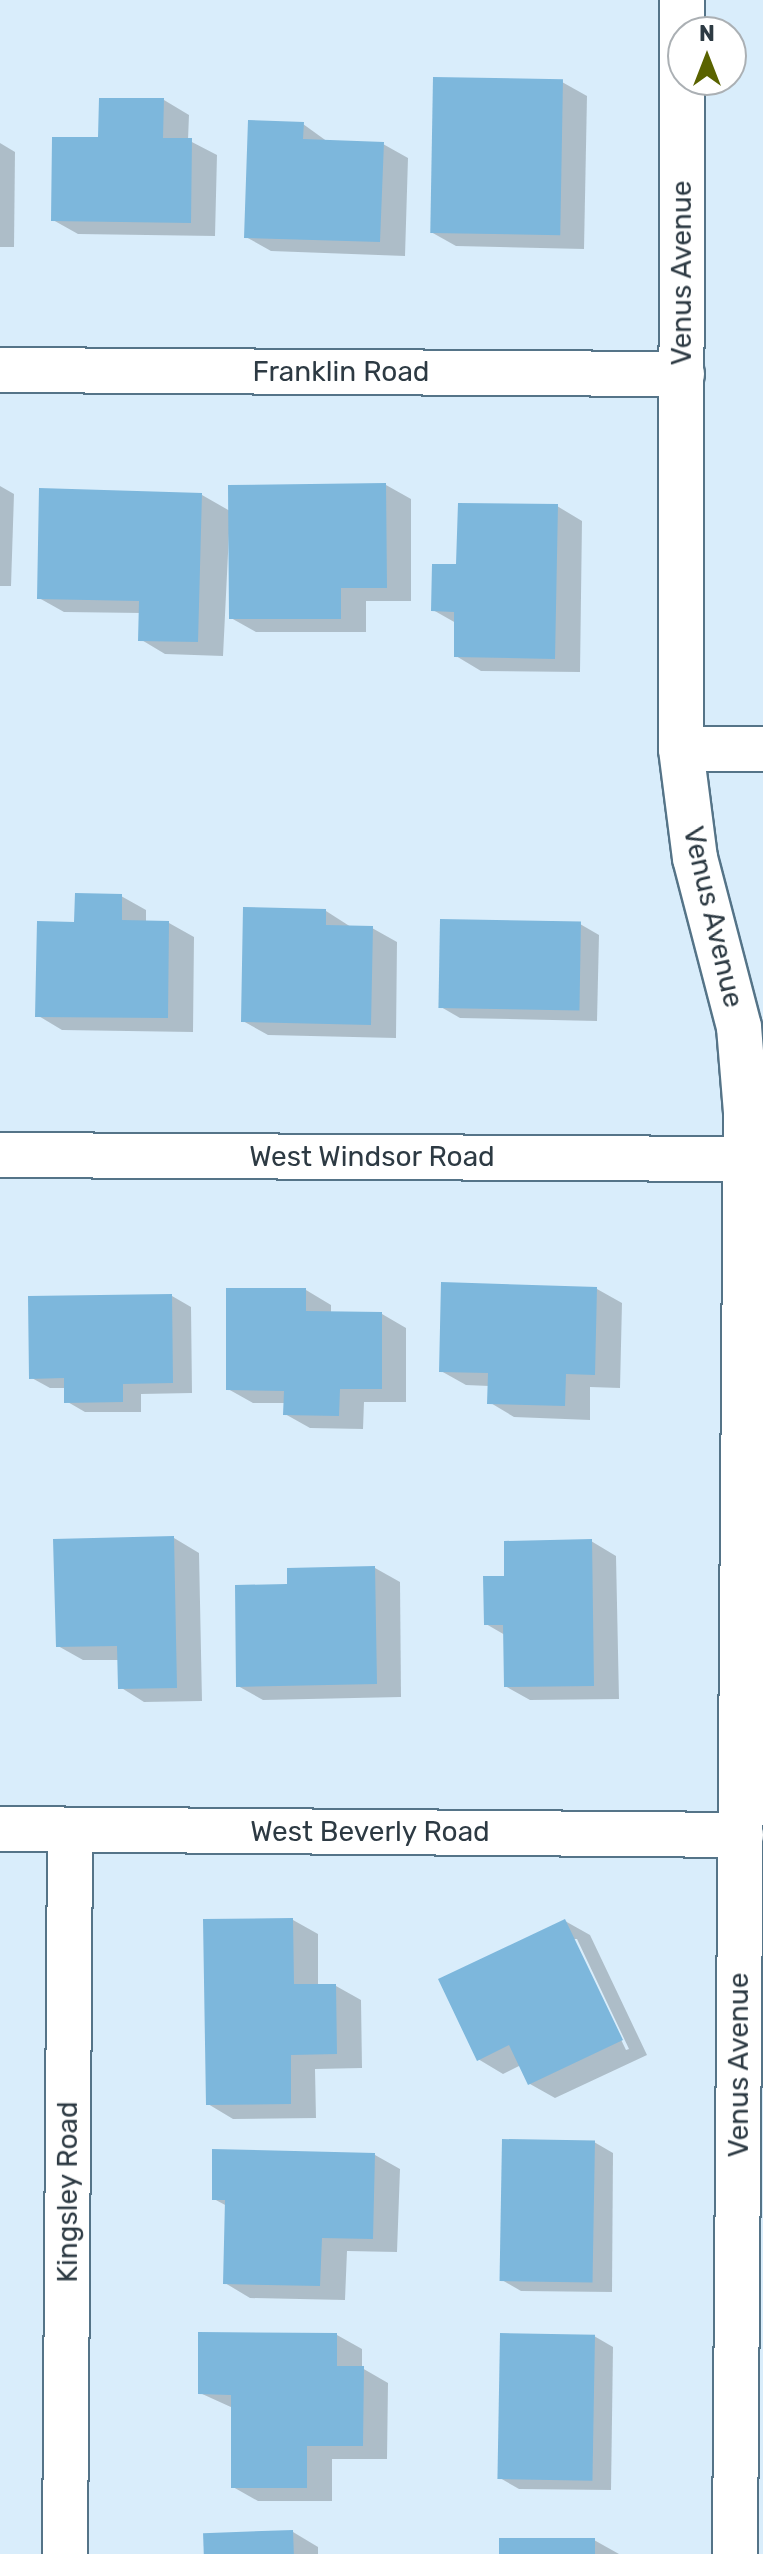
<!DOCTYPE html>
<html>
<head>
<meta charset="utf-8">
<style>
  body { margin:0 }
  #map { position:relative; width:763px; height:2554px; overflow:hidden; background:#d9edfb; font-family:Rubik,sans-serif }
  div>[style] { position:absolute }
  .shadow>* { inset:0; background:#0003 }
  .building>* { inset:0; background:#7db7dc; transform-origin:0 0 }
  .roads { filter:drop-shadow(2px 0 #557488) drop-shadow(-2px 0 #557488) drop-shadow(0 2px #557488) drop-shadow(0 -2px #557488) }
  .minor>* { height:44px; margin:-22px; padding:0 22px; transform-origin:22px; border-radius:22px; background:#fff }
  span { translate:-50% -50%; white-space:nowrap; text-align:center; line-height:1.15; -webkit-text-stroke:7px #fff; paint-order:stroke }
  .street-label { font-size:28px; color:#2d3a43 }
  .north { position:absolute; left:667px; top:16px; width:80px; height:80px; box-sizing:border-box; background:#fff; border:2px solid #abb0b4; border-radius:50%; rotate:0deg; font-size:22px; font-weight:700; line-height:32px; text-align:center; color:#2d3a43 }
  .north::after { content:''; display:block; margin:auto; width:28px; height:36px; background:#5a6300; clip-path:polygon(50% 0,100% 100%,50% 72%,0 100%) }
</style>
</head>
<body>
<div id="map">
  <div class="shadow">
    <i style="clip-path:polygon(562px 82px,587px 96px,584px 249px,456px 246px,431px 232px)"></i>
    <i style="clip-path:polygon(164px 100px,189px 115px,188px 140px,217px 155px,215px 236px,78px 234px,53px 220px,100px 139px)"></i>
    <i style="clip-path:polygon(303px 124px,328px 142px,383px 144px,408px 158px,405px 256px,271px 251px,246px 237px)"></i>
    <i style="clip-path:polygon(0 143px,15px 152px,14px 247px,0 247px)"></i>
    <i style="clip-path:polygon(386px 485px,411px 499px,411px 601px,366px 601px,366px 632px,256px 632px,231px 618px,230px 513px,223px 656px,165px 654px,140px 639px,141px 613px,64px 612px,39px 598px,202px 495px,230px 511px)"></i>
    <i style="clip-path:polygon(0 486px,14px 494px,11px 586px,0 586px)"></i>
    <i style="clip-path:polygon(557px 506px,582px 521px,580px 672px,481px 671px,456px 656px,456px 623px,433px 610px,458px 567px)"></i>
    <i style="clip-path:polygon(121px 896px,146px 910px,146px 922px,169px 923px,194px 937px,193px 1032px,62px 1030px,37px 1015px)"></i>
    <i style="clip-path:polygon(326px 911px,351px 927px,372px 928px,397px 942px,396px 1038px,268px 1035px,243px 1021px)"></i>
    <i style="clip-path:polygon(580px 924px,599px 935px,597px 1021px,460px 1018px,441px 1007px)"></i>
    <i style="clip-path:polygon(597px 1289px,622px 1303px,620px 1388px,590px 1387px,590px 1420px,514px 1417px,489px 1402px,489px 1386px,466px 1385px,441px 1371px)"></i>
    <i style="clip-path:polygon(306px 1290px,331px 1305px,331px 1313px,382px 1314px,406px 1328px,406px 1402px,364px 1402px,363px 1429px,310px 1428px,285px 1414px,285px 1403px,253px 1403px,228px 1389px)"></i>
    <i style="clip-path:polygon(172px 1296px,191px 1307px,192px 1393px,141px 1394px,141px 1412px,85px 1412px,66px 1401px,66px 1388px,50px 1388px,30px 1377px)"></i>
    <i style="clip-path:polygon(174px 1538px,199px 1553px,202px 1701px,144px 1702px,120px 1687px,119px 1660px,83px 1660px,58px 1646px)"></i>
    <i style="clip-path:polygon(591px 1541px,616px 1556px,619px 1699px,530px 1700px,505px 1686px,505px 1635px,486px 1624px,506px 1578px)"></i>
    <i style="clip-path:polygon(375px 1568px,400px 1582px,401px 1697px,263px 1700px,238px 1686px,289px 1586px)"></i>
    <i style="clip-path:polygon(293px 1920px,318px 1934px,318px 1986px,336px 1986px,361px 2000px,362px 2068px,315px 2069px,316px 2118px,233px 2119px,208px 2104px)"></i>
    <i style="clip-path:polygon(evenodd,565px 1921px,590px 1935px,647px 2055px,555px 2098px,530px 2084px,521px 2065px,503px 2074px,478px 2059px,565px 1921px,573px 1939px,577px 1939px,629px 2049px,626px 2050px,573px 1939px)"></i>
    <i style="clip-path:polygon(594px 2142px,613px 2153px,612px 2292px,521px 2291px,502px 2280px)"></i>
    <i style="clip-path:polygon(375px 2155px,400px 2169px,397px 2252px,347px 2251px,345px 2300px,250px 2298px,225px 2283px,227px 2206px,214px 2199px)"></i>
    <i style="clip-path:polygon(337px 2335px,362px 2349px,362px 2368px,388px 2383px,387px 2459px,332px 2459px,332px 2501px,258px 2501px,233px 2487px,233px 2408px,200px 2393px)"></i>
    <i style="clip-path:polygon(594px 2336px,613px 2347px,611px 2490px,519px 2489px,500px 2478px)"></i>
    <i style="clip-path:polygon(293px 2532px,318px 2547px,318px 2554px,206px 2554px)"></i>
    <i style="clip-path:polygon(594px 2540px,619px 2554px,502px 2554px)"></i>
  </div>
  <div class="building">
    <i style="left:433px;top:77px;width:130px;height:156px;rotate:1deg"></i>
    <i style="clip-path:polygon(99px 98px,164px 98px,163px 138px,192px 138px,191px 223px,51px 221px,52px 137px,98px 137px)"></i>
    <i style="clip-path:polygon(248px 120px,304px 122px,303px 139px,384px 142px,380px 242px,244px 238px)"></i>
    <i style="clip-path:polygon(386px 483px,387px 588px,341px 588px,341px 619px,229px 619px,228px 485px)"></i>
    <i style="clip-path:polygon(39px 488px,202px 493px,198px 642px,138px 641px,139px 601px,37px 599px)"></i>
    <i style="clip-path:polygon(458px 503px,558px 504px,555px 659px,454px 657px,454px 612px,431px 611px,432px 564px,456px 564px)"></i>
    <i style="clip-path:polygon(75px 893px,122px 894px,122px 920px,169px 921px,168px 1018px,35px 1017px,37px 921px,74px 922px)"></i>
    <i style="clip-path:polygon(243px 907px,326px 909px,326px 925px,373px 926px,371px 1025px,241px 1022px)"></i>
    <i style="left:440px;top:919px;width:141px;height:89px;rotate:1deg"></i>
    <i style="clip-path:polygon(441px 1282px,597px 1287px,595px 1375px,566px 1374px,565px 1406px,487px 1404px,488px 1373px,439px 1372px)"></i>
    <i style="clip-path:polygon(226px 1288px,306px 1288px,306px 1311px,382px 1312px,382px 1389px,340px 1389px,339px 1416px,283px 1415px,284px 1391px,226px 1390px)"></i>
    <i style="clip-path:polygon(172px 1294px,173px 1383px,123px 1384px,123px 1402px,64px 1403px,64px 1378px,29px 1379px,28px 1296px)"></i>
    <i style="clip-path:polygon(174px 1536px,177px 1688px,118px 1689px,117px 1646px,56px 1647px,53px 1539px)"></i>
    <i style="clip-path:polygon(592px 1539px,594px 1686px,504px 1687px,503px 1625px,484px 1625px,483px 1576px,504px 1576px,504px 1541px)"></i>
    <i style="clip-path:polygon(375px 1566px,377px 1684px,236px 1687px,235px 1585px,287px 1584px,287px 1568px)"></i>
    <i style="clip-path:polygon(293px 1918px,294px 1984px,336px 1984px,337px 2054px,291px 2055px,291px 2104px,206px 2105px,203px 1919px)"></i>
    <i style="clip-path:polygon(565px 1919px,623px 2040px,528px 2085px,509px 2045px,477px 2061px,438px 1979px)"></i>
    <i style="left:502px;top:2139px;width:93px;height:142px;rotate:1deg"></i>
    <i style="clip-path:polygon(212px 2149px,375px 2153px,373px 2239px,322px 2238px,320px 2286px,223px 2284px,225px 2200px,212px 2200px)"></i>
    <i style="clip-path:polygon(198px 2332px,337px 2333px,337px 2366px,364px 2366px,363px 2446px,307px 2446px,307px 2488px,231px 2488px,231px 2395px,198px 2394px)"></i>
    <i style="left:500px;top:2333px;width:95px;height:146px;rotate:1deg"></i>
    <i style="left:293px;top:2530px;width:24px;height:90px;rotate:88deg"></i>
    <i style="left:595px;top:2538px;width:16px;height:96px;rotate:90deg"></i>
  </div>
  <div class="roads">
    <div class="minor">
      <i style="left:682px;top:0;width:749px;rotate:90.08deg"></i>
      <i style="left:681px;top:749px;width:110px;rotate:82.7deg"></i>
      <i style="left:695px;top:858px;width:175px;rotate:75.4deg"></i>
      <i style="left:739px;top:1027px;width:85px;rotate:85.3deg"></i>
      <i style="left:746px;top:1112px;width:1442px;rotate:90.44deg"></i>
      <i style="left:0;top:370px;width:682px;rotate:0.34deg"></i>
      <i style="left:681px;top:749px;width:82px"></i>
      <i style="left:0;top:1155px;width:743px;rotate:0.31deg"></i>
      <i style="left:0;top:1829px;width:741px;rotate:0.46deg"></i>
      <i style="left:65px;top:2554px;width:724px;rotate:-89.6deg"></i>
    </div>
  </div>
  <div class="street-label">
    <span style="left:682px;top:273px;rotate:-90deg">Venus Avenue</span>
    <span style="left:341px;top:372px">Franklin Road</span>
    <span style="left:713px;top:917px;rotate:77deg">Venus Avenue</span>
    <span style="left:372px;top:1157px">West Windsor Road</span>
    <span style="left:370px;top:1832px">West Beverly Road</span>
    <span style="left:739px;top:2065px;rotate:-90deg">Venus Avenue</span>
    <span style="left:68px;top:2192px;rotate:-90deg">Kingsley Road</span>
  </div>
  <div class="north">N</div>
</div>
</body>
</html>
